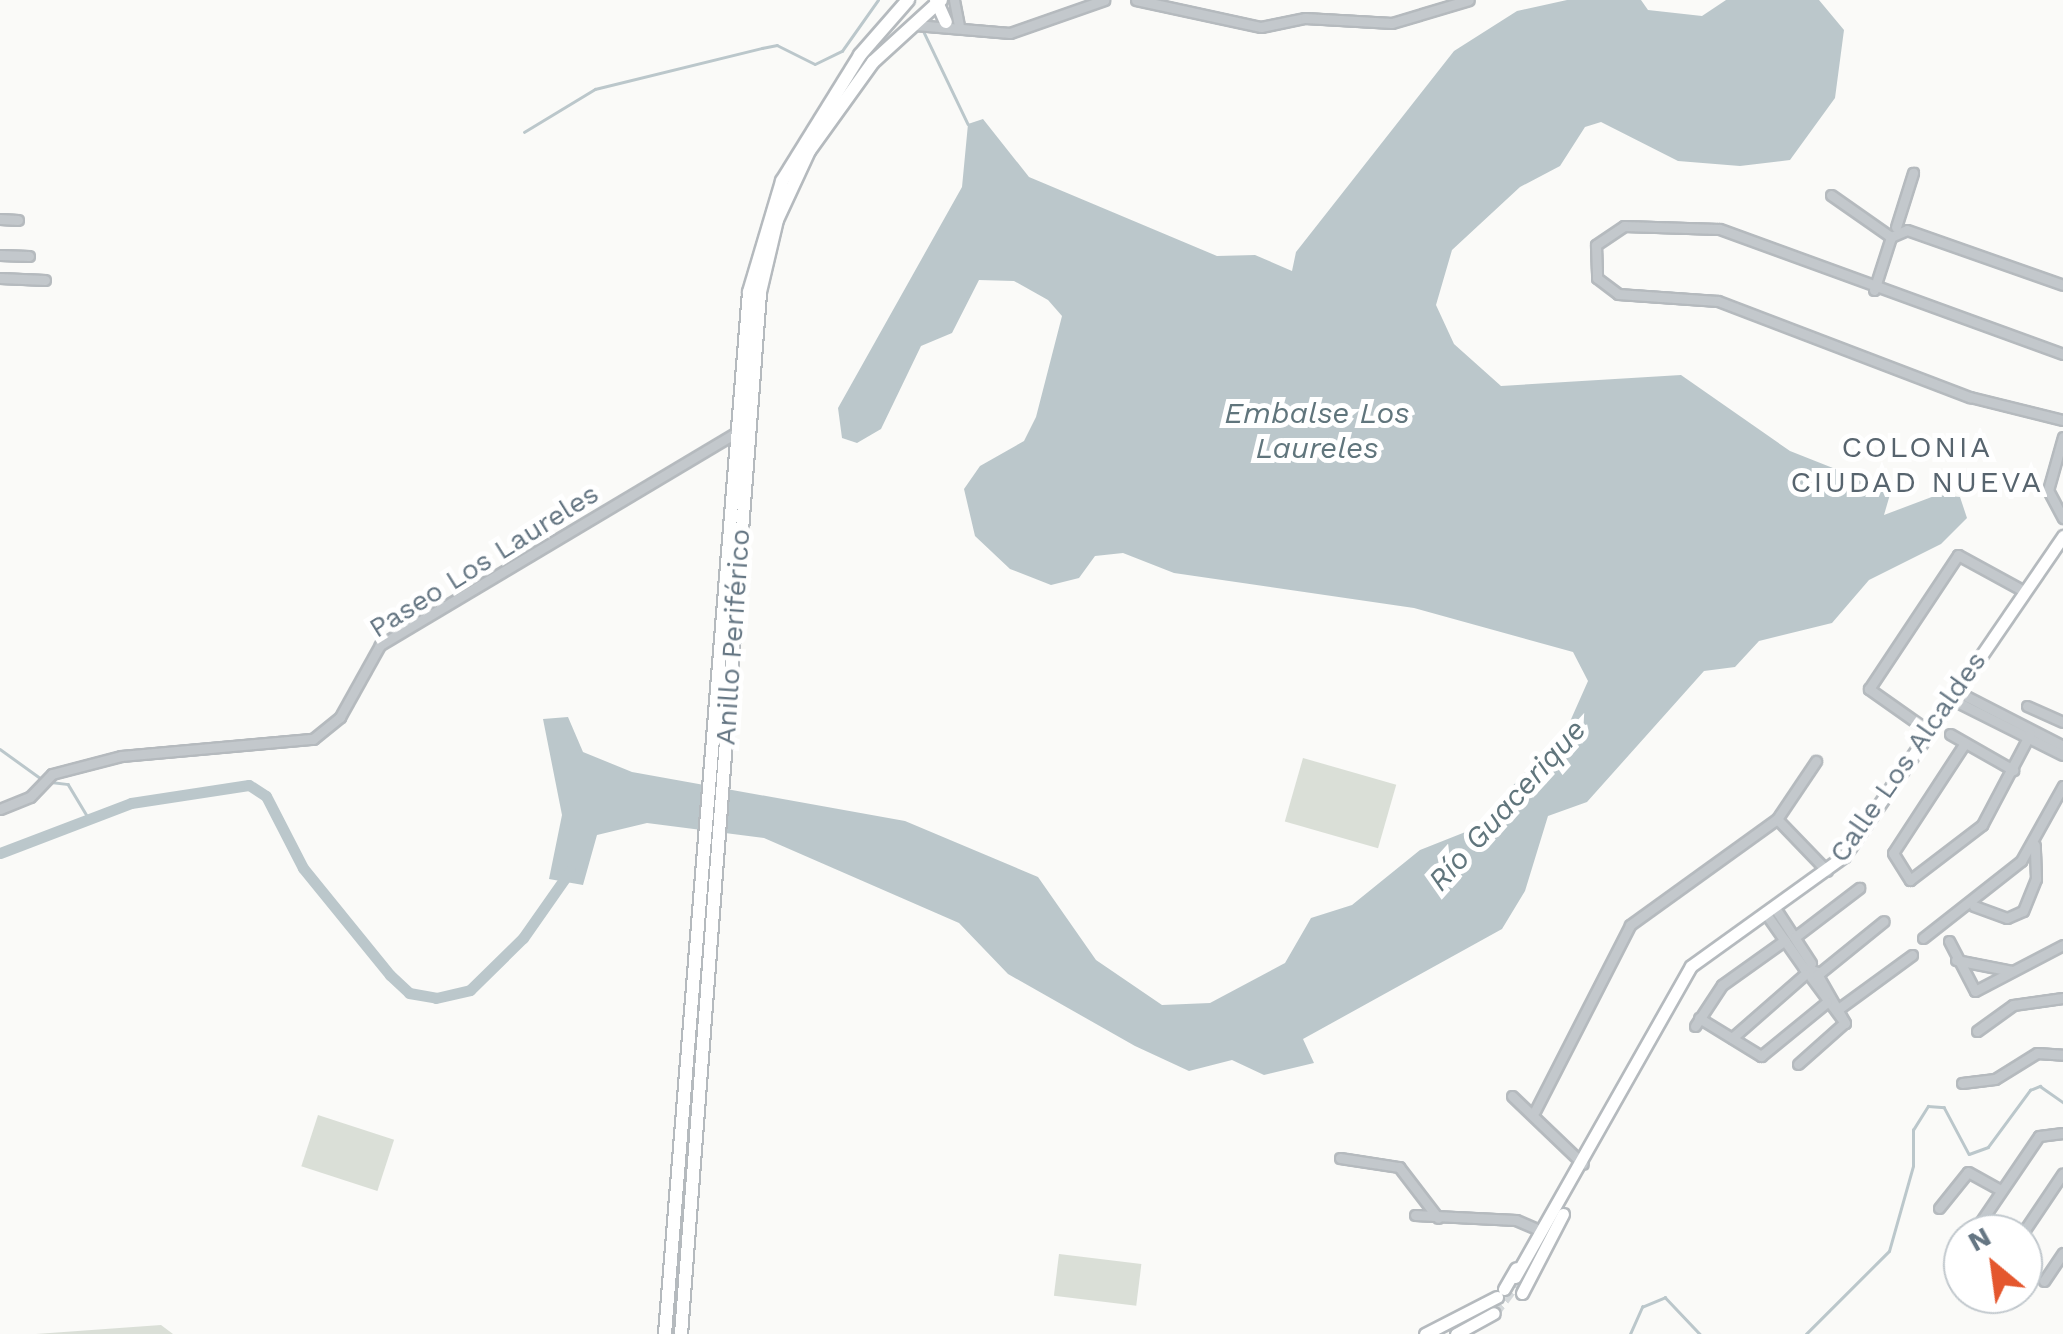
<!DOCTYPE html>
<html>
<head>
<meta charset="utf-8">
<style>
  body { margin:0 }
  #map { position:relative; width:2063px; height:1334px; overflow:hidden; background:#fafaf8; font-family:"Work Sans",sans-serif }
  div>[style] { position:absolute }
  .green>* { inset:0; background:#dadfd7; transform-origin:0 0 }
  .water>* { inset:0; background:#bbc7cb }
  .stream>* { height:2.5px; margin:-1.25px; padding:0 1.25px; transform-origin:1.25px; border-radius:1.25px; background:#bbc7cb }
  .river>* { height:11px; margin:-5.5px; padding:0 5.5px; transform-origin:5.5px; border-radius:5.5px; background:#bbc7cb }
  .major-tunnel>* { height:11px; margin-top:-5.5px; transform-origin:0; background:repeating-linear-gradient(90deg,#d5d9db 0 11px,transparent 0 16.5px) }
  .roads { filter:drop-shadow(2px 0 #b5babe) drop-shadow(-2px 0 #b5babe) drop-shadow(0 2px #b5babe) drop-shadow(0 -2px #b5babe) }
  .minor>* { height:9px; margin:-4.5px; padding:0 4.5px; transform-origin:4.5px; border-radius:4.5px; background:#c3c8cc }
  .major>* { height:11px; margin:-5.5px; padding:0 5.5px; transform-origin:5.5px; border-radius:5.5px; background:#fff }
  .highway>* { height:12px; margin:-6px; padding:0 6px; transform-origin:6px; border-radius:6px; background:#fff }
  span { translate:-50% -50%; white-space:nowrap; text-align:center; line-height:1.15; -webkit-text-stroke:10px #fff; paint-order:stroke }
  .street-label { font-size:28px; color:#657683 }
  .water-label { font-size:30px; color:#60757c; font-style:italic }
  .neighbourhood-label { font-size:30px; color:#57646e; letter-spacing:2.5px }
  .north { position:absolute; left:1943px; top:1214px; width:100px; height:100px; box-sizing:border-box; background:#fff; border:2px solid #c1c8cd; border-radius:50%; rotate:331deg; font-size:28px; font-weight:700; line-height:40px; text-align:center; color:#657683 }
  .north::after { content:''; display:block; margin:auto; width:35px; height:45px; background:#e4572e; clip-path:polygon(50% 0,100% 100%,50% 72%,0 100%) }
</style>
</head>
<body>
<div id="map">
  <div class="green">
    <i style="left:1303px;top:758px;width:97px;height:66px;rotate:16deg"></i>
    <i style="left:318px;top:1115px;width:80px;height:54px;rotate:18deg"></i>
    <i style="left:1059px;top:1254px;width:83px;height:42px;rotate:7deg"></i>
    <i style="clip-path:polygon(161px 1325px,173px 1334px,36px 1334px)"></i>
  </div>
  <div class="water">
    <i style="clip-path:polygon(1567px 0,1641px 0,1648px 10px,1702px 16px,1726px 0,1819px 0,1844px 30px,1835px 98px,1790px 160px,1740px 166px,1678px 161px,1601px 122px,1585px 127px,1560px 166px,1520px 187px,1452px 250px,1436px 305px,1454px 344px,1501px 386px,1681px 375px,1790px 451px,1891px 491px,1884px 515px,1937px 495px,1960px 497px,1967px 518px,1941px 544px,1869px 580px,1832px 623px,1759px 641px,1735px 667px,1704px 671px,1587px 802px,1548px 816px,1525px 891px,1502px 929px,1303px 1039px,1314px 1063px,1264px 1075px,1232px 1060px,1189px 1071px,1135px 1046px,1008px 974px,959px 923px,764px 838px,647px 823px,597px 835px,583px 885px,549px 879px,562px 815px,543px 719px,568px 717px,583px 752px,632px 772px,905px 821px,1038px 877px,1096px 960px,1162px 1005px,1210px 1003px,1285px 963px,1311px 918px,1352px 905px,1420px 850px,1473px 829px,1568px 726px,1588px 681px,1573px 652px,1414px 608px,1174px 573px,1123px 553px,1095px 556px,1079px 578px,1051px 585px,1010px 569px,975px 536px,964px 489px,980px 466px,1024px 441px,1036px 417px,1062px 316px,1048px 300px,1014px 281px,979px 280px,952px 333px,921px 346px,881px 429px,857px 443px,842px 438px,838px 408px,962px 187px,968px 124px,983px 119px,1029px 177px,1217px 256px,1255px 255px,1292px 271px,1296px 252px,1454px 51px,1517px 11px)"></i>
  </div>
  <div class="stream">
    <i style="left:923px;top:30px;width:104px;rotate:64.4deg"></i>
    <i style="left:524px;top:132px;width:83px;rotate:-31.2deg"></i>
    <i style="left:595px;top:89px;width:172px;rotate:-13.8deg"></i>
    <i style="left:762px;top:48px;width:15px;rotate:-11deg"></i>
    <i style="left:777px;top:45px;width:42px;rotate:26.6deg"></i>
    <i style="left:815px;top:64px;width:30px;rotate:-26deg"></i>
    <i style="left:842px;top:51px;width:62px;rotate:-54.8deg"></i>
    <i style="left:0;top:749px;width:53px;rotate:35.8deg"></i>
    <i style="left:51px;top:782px;width:17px;rotate:7deg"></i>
    <i style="left:68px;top:784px;width:37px;rotate:59deg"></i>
    <i style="left:1630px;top:1334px;width:30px;rotate:-66deg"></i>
    <i style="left:1642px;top:1307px;width:25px;rotate:-23deg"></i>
    <i style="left:1665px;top:1297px;width:51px;rotate:46.6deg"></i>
    <i style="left:1806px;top:1334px;width:117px;rotate:-45deg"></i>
    <i style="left:1889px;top:1251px;width:88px;rotate:-74.2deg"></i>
    <i style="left:1913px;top:1166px;width:36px;rotate:-90deg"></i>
    <i style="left:1913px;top:1130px;width:28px;rotate:-58deg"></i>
    <i style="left:1928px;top:1106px;width:16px;rotate:4deg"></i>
    <i style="left:1944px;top:1107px;width:53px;rotate:62deg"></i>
    <i style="left:1969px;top:1154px;width:20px;rotate:-20deg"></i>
    <i style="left:1988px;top:1147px;width:71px;rotate:-53.6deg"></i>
    <i style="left:2030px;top:1090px;width:11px;rotate:-22deg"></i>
    <i style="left:2040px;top:1086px;width:28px;rotate:35deg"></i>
  </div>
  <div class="river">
    <i style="left:0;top:853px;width:140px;rotate:-20.9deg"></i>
    <i style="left:131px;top:803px;width:119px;rotate:-8.7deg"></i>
    <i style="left:249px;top:785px;width:20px;rotate:33deg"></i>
    <i style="left:266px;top:796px;width:81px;rotate:62.8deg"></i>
    <i style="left:303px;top:868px;width:138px;rotate:50.9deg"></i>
    <i style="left:390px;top:975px;width:26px;rotate:43deg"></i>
    <i style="left:409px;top:993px;width:27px;rotate:10deg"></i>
    <i style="left:436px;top:998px;width:35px;rotate:-13deg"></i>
    <i style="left:470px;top:990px;width:74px;rotate:-44.5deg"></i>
    <i style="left:523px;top:938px;width:82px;rotate:-55deg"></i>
  </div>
  <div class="major-tunnel">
    <i style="left:1494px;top:1313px;width:42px;rotate:-53.7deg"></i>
  </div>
  <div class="roads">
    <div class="minor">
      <i style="left:954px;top:0;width:25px;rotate:79deg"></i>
      <i style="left:1136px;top:0;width:128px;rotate:12.2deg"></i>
      <i style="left:1261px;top:27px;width:45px;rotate:-11.6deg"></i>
      <i style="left:1305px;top:18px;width:87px;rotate:3.3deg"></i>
      <i style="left:1392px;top:23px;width:80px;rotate:-16.6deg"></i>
      <i style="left:915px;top:25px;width:95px;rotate:4.8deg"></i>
      <i style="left:1010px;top:33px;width:100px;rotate:-19.3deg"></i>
      <i style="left:1831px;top:195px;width:73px;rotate:35deg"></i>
      <i style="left:1891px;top:237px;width:17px;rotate:-24deg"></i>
      <i style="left:1907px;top:230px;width:165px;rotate:19.4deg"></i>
      <i style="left:0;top:219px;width:18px;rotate:3deg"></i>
      <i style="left:1896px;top:227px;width:57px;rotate:-72.5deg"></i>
      <i style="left:0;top:255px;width:29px;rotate:2deg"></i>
      <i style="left:0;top:278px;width:45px;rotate:2.5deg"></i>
      <i style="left:1874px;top:290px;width:56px;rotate:-72.2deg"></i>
      <i style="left:2063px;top:354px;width:366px;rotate:-160deg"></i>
      <i style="left:1719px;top:229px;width:95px;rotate:-178.2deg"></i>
      <i style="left:1624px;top:226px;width:34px;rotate:146deg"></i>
      <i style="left:1596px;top:245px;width:33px;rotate:88deg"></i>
      <i style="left:1597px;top:278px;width:26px;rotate:37deg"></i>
      <i style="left:1618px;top:294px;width:100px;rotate:4deg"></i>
      <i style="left:1718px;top:301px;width:270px;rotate:20.9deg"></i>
      <i style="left:1970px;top:397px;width:96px;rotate:13.9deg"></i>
      <i style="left:2063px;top:437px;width:55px;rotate:105.8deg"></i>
      <i style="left:2048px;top:490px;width:32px;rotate:62deg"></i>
      <i style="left:1956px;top:691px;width:120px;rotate:27.2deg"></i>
      <i style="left:1951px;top:699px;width:125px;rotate:26.6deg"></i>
      <i style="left:2027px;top:706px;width:39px;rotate:24deg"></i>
      <i style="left:1930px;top:732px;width:75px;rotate:-144.8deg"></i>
      <i style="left:1869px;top:689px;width:161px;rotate:-56.4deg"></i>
      <i style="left:1958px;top:555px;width:73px;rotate:28.7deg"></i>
      <i style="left:1950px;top:734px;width:73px;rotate:29.7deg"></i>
      <i style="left:1965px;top:743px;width:131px;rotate:123.2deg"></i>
      <i style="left:1893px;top:853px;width:32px;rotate:58deg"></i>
      <i style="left:1910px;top:880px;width:91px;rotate:-37.4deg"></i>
      <i style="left:1982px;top:825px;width:103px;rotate:-62.2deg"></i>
      <i style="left:0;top:809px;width:32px;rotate:-22deg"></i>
      <i style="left:30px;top:797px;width:32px;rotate:-46deg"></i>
      <i style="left:52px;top:774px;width:71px;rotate:-14.6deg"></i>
      <i style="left:121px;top:756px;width:193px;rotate:-5.1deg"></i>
      <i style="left:313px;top:739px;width:35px;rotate:-39deg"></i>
      <i style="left:340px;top:717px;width:82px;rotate:-60.9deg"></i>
      <i style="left:380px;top:645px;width:412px;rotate:-30.8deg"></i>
      <i style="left:1777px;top:819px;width:72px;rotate:46.1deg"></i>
      <i style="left:1974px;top:906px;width:35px;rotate:20deg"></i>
      <i style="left:2007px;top:918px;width:17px;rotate:-24deg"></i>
      <i style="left:2023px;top:911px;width:35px;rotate:-68deg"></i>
      <i style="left:2036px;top:879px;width:34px;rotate:-92deg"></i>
      <i style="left:1775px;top:908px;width:66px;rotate:56.8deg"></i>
      <i style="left:1766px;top:914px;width:66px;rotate:54.9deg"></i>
      <i style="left:1795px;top:937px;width:81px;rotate:-37.4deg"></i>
      <i style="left:1923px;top:938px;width:125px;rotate:-38.2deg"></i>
      <i style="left:2021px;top:861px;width:86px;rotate:-60.8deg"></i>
      <i style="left:1949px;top:941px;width:56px;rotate:62.5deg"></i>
      <i style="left:1975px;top:991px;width:99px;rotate:-27.6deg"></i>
      <i style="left:1956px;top:960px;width:57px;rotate:11.1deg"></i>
      <i style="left:1818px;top:972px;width:15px;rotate:-164deg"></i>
      <i style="left:1804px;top:968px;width:14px;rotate:34deg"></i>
      <i style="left:1816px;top:976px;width:87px;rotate:-39deg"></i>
      <i style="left:1811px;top:977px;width:57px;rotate:53.5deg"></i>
      <i style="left:1845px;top:1023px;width:56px;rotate:-119.7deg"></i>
      <i style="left:1841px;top:1007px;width:88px;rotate:-36.2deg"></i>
      <i style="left:1699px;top:1018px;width:73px;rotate:31.5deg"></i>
      <i style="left:1761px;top:1056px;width:85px;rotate:-39.3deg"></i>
      <i style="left:1695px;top:1026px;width:49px;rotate:-56.6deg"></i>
      <i style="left:1722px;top:985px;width:77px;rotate:-35.5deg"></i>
      <i style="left:1977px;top:1031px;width:44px;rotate:-35.8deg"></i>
      <i style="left:2013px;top:1005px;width:50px;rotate:-8deg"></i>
      <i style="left:1732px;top:1038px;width:97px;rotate:-41.2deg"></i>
      <i style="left:1798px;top:1064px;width:60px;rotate:-41.6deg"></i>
      <i style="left:1962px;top:1083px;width:33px;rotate:-7deg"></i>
      <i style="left:1995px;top:1079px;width:49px;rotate:-31.8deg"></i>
      <i style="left:2037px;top:1053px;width:26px;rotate:4deg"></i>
      <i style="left:1512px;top:1096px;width:98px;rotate:43.8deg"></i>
      <i style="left:1535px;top:1111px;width:209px;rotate:-62.9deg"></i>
      <i style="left:1630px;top:925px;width:181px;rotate:-35.8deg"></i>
      <i style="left:1777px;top:819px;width:70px;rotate:-56.1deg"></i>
      <i style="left:1340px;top:1158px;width:60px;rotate:8.7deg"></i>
      <i style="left:1399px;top:1167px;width:64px;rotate:52.6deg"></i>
      <i style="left:1939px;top:1208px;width:46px;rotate:-51.1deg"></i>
      <i style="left:1968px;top:1172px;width:38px;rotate:29deg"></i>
      <i style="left:1415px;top:1215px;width:101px;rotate:2.8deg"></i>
      <i style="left:1516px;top:1220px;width:25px;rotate:23deg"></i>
      <i style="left:1973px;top:1233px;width:117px;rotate:-55.8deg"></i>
      <i style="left:2039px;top:1136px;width:24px;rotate:-7deg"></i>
      <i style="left:2022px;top:1234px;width:73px;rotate:-56.1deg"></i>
      <i style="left:2044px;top:1281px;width:34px;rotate:-56deg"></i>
    </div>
    <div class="major">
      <i style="left:1515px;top:1277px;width:357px;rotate:-60.5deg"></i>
      <i style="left:1691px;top:966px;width:188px;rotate:-35.7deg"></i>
      <i style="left:1844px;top:856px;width:388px;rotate:-55.6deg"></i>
      <i style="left:1504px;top:1289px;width:24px;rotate:-60deg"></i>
      <i style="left:1522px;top:1293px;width:89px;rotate:-62.6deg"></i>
      <i style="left:1425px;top:1334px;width:81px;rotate:-27.2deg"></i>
      <i style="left:1456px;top:1334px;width:43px;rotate:-28.9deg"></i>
    </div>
    <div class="highway">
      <i style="left:936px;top:0;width:24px;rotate:66deg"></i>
      <i style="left:665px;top:1334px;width:1045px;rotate:-85.39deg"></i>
      <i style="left:749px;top:292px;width:116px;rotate:-73.4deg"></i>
      <i style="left:782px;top:181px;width:148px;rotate:-58.2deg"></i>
      <i style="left:860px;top:55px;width:73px;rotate:-48.9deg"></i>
      <i style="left:681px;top:1334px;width:1045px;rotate:-85.66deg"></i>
      <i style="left:760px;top:292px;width:74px;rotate:-76.7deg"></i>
      <i style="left:777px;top:220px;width:76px;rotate:-65.1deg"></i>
      <i style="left:809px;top:151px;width:110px;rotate:-54.3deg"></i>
      <i style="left:873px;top:62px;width:92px;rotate:-42.4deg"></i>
    </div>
  </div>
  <div class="street-label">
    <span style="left:484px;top:561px;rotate:-32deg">Paseo Los Laureles</span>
    <span style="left:733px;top:637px;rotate:-86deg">Anillo Periférico</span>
    <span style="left:1908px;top:757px;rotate:-55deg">Calle Los Alcaldes</span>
  </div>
  <div class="water-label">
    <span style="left:1317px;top:430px">Embalse Los<br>Laureles</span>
    <span style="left:1507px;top:805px;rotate:-48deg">Río Guacerique</span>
  </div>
  <div class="neighbourhood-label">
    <span style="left:1917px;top:464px">COLONIA<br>CIUDAD NUEVA</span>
  </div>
  <div class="north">N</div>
</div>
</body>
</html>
